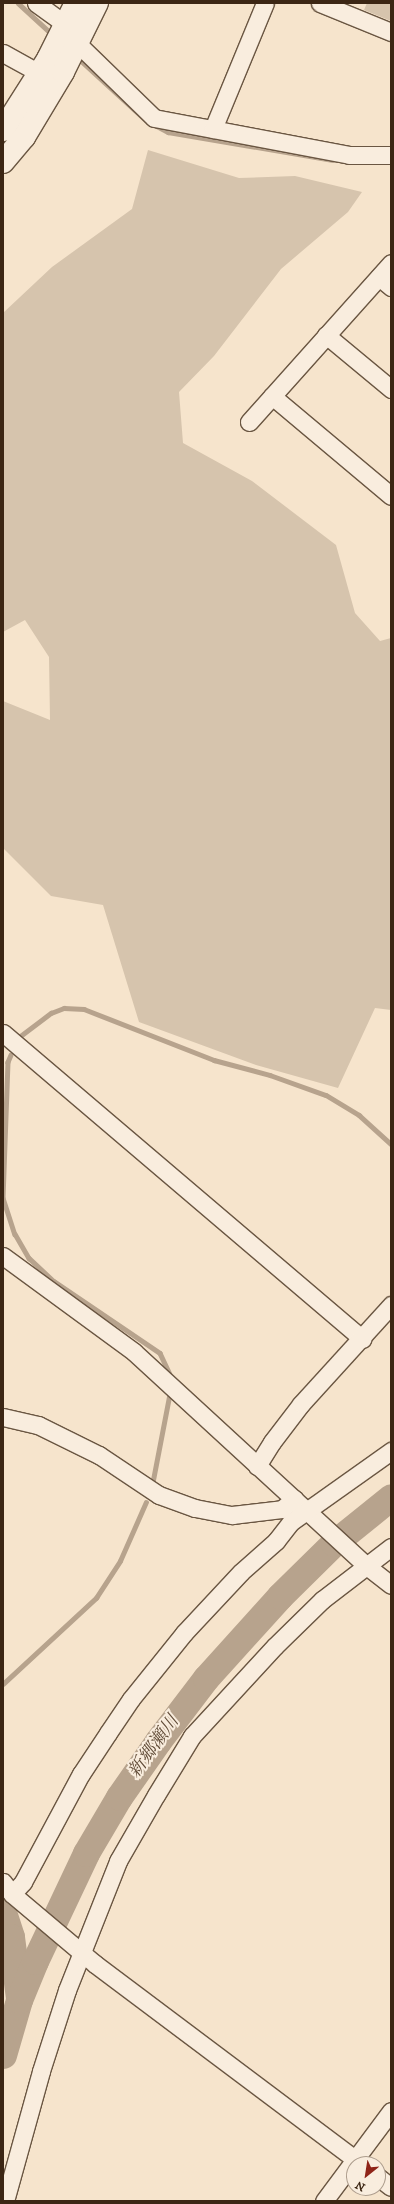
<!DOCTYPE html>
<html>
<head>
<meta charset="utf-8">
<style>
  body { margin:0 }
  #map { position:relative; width:394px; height:2204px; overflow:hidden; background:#f6e4cc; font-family:"IM FELL DW Pica","Noto Serif JP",serif }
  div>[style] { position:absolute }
  .green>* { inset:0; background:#d6c4ad }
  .stream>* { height:4.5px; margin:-2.25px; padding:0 2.25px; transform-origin:2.25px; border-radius:2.25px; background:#b7a38d }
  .river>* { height:27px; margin:-13.5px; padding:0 13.5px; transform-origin:13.5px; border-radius:13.5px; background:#b7a38d }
  .roads { filter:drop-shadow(1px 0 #6a5642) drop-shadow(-1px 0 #6a5642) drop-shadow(0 1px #6a5642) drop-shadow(0 -1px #6a5642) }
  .street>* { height:17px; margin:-8.5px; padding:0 8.5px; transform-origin:8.5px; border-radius:8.5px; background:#f9edde }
  .secondary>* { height:22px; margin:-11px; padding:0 11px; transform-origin:11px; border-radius:11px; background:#f9edde }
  span { translate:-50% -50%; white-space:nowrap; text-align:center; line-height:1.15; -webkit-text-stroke:4px #f9edde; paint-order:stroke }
  .water-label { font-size:18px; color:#614c38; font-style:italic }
  .frame { position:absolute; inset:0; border:4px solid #3c2614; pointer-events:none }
  .north { position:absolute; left:346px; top:2156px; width:40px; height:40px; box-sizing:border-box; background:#f9edde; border:1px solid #ad9d8d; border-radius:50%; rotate:210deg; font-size:11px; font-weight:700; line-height:16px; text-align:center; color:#3c2614 }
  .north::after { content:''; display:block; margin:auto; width:14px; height:18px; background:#8f2418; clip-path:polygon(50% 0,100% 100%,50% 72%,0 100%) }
</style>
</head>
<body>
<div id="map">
  <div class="green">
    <i style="clip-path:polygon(367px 3px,391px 3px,391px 21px,364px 10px)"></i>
    <i style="clip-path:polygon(148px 150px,239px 178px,295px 176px,362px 192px,348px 212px,281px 269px,214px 356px,179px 392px,183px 443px,252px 481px,336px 545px,355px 613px,380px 641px,391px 638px,391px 1010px,375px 1008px,338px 1088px,256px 1065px,139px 1022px,103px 905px,51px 896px,3px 848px,3px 701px,50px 720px,49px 657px,25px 620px,3px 632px,3px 313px,52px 267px,132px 209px)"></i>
  </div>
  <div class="stream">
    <i style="left:18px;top:3px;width:49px;rotate:42.5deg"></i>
    <i style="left:77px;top:57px;width:96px;rotate:42.5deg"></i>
    <i style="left:155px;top:125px;width:15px;rotate:28deg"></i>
    <i style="left:168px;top:132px;width:167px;rotate:9.6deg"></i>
    <i style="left:19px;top:1037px;width:40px;rotate:-37deg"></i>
    <i style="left:51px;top:1013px;width:14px;rotate:-21deg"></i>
    <i style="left:64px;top:1008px;width:20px;rotate:3deg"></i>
    <i style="left:84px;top:1009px;width:140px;rotate:21.4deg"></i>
    <i style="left:214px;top:1060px;width:58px;rotate:15deg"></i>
    <i style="left:270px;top:1075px;width:59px;rotate:19.7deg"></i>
    <i style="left:326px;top:1095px;width:39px;rotate:31deg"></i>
    <i style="left:359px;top:1115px;width:43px;rotate:42.2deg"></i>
    <i style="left:11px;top:1055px;width:8px;rotate:113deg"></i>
    <i style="left:8px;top:1062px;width:136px;rotate:92.1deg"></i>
    <i style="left:3px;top:1198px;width:38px;rotate:72deg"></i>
    <i style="left:15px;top:1234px;width:28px;rotate:60deg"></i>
    <i style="left:29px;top:1258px;width:34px;rotate:43deg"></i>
    <i style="left:54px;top:1281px;width:128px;rotate:34.2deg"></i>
    <i style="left:160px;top:1353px;width:23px;rotate:65deg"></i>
    <i style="left:153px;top:1480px;width:85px;rotate:-79.1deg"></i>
    <i style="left:3px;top:1684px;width:127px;rotate:-42.8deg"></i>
    <i style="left:96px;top:1598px;width:44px;rotate:-57deg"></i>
    <i style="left:120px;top:1561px;width:64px;rotate:-66.2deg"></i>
  </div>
  <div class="river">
    <i style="left:3px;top:1912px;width:26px;rotate:72deg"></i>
    <i style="left:11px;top:1937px;width:62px;rotate:82.5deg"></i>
    <i style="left:3px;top:2055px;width:57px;rotate:-73.8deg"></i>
    <i style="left:19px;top:2000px;width:42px;rotate:-67.7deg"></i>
    <i style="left:35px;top:1961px;width:119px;rotate:-64.7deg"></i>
    <i style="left:86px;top:1853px;width:65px;rotate:-59.5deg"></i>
    <i style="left:119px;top:1797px;width:68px;rotate:-55.1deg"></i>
    <i style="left:158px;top:1741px;width:79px;rotate:-52.7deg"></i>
    <i style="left:206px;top:1678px;width:110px;rotate:-47.9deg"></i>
    <i style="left:280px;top:1596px;width:76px;rotate:-44.5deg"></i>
    <i style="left:334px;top:1543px;width:73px;rotate:-38.9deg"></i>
  </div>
  <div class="roads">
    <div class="street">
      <i style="left:36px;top:3px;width:36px;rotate:36deg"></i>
      <i style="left:320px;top:3px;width:77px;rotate:22.2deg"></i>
      <i style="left:77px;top:43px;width:107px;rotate:44.2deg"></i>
      <i style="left:154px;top:118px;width:198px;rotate:10.7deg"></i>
      <i style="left:349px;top:155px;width:42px"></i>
      <i style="left:3px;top:53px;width:37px;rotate:29deg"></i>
      <i style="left:213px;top:129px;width:136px;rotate:-67.6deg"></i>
      <i style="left:379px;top:277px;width:16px;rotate:40deg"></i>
      <i style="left:326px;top:335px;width:85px;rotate:39.7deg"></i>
      <i style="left:272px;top:396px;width:155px;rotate:40deg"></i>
      <i style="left:249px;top:422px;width:213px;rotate:-48.2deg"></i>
      <i style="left:3px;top:1033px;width:472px;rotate:40.4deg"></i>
      <i style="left:3px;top:1256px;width:162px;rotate:36.2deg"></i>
      <i style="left:134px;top:1352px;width:318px;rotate:42.6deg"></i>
      <i style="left:368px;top:1567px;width:29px;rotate:38deg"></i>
      <i style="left:3px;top:1417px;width:36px;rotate:13deg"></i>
      <i style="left:38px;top:1425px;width:68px;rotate:26.2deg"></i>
      <i style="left:99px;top:1455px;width:72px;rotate:33.7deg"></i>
      <i style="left:159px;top:1495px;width:38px;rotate:20deg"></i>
      <i style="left:195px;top:1508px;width:38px;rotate:11deg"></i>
      <i style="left:232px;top:1515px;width:50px;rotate:-6.8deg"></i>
      <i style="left:282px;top:1509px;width:16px;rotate:-40deg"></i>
      <i style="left:257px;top:1466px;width:28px;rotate:-58deg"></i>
      <i style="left:272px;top:1442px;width:48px;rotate:-52.7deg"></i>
      <i style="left:301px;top:1404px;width:134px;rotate:-47.7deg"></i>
      <i style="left:3px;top:1882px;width:15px;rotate:53deg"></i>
      <i style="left:12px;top:1894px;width:109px;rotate:40.1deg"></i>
      <i style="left:95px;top:1964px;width:333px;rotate:36.9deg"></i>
      <i style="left:12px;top:1894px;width:16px;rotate:-47deg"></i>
      <i style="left:23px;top:1882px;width:123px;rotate:-61.8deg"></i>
      <i style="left:81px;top:1774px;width:49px;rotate:-56.6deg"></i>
      <i style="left:108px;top:1733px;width:41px;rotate:-55.9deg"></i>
      <i style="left:131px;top:1699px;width:85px;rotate:-51.2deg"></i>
      <i style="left:184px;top:1633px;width:83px;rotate:-46.9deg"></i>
      <i style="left:241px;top:1572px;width:47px;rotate:-41.5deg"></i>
      <i style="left:276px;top:1541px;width:24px;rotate:-52deg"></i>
      <i style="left:291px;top:1522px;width:123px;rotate:-35.4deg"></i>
      <i style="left:378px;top:2177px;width:16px;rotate:38deg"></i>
      <i style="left:5px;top:2201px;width:135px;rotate:-74.5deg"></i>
      <i style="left:41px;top:2071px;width:85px;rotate:-72.2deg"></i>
      <i style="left:67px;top:1990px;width:139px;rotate:-68.4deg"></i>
      <i style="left:118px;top:1861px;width:76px;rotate:-60.1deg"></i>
      <i style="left:156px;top:1795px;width:69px;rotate:-58.6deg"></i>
      <i style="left:192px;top:1736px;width:122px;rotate:-47.3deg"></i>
      <i style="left:275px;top:1646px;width:66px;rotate:-44.4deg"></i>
      <i style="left:322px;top:1600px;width:87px;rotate:-37.5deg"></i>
      <i style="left:324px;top:2201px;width:112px;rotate:-53.3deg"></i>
    </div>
    <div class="secondary">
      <i style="left:3px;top:130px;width:84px;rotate:-57.6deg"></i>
      <i style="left:48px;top:59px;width:63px;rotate:-63.4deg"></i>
      <i style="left:3px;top:162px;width:33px;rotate:-50deg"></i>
      <i style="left:24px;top:137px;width:76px;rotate:-59deg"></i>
      <i style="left:63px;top:72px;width:77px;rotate:-63.8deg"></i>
    </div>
  </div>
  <div class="water-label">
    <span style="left:154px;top:1747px;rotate:-54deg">新郷瀬川</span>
  </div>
  <div class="frame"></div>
  <div class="north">N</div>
</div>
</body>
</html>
